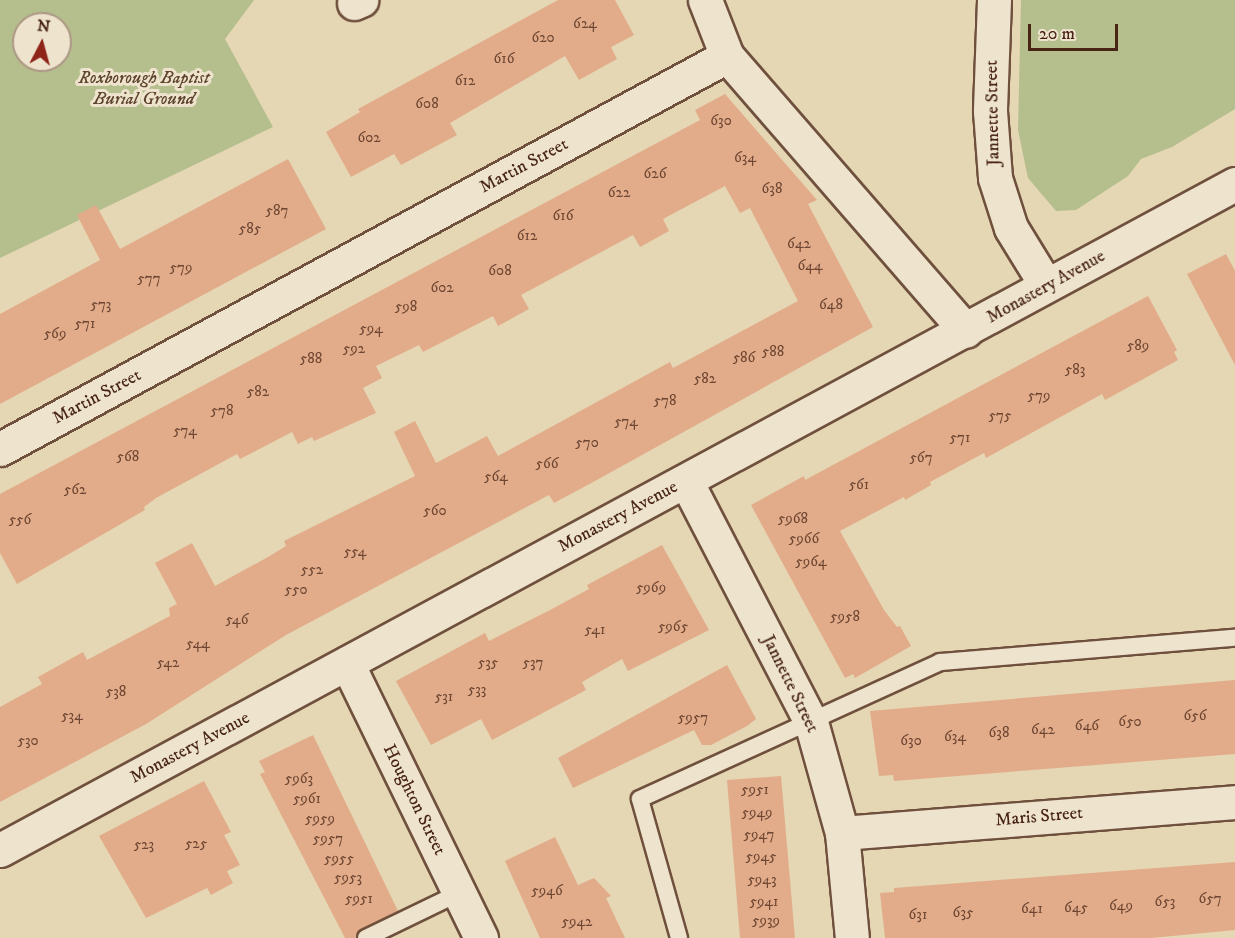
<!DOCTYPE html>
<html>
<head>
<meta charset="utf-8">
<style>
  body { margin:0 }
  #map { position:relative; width:1235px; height:938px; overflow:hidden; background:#e5d6b4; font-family:"IM FELL DW Pica",serif }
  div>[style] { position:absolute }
  .green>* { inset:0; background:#b5be8d }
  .building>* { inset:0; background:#e2ac8a }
  .roads { filter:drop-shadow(2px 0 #6f503d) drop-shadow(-2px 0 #6f503d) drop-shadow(0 2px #6f503d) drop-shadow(0 -2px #6f503d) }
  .service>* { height:16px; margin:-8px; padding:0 8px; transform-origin:8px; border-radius:8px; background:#eee4ce }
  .minor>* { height:33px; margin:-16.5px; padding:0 16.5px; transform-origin:16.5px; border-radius:16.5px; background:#eee4ce }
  span { translate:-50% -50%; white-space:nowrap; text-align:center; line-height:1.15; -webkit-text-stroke:6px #eee4ce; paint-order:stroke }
  .number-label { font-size:15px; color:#6e4632 }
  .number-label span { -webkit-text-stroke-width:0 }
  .park-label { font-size:18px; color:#5e432d; font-style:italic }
  .street-label { font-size:18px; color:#482415 }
  .north { position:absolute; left:12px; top:12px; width:60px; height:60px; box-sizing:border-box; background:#eee4ce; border:2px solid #ac9784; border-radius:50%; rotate:6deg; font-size:16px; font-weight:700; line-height:24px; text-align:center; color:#482415 }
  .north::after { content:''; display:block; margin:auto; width:21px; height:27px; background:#8f2418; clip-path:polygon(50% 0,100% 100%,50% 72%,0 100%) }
  .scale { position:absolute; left:1028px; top:24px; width:90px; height:27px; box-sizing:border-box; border:3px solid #482415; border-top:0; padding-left:8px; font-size:18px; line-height:21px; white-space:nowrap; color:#482415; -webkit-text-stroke:4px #eee4ce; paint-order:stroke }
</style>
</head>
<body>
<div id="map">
  <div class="green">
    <div style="clip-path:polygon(evenodd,0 0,254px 0,225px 39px,273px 127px,0 258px,0 0,24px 24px,60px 24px,60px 60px,24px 60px,24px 24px)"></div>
    <div style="clip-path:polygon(1021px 0,1235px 0,1235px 109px,1172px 147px,1141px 159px,1128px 176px,1076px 210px,1056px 211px,1028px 178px,1018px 130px)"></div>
  </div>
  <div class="building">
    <div style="clip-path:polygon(558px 0,615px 0,634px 35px,611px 47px,617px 59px,579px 80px,565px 56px,450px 123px,457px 135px,401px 165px,394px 154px,351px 177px,326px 132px,360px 112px,358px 109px)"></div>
    <div style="clip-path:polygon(725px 94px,817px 200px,808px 204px,873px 327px,595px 481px,554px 503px,549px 495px,286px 635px,146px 724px,0 802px,0 707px,42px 684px,38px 677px,83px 652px,87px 660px,170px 616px,169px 608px,177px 604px,155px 563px,192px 543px,215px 586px,268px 557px,286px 546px,284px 541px,415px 476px,394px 432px,415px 421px,436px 463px,487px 436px,498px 456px,670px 362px,673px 368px,798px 301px,750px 208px,740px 213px,725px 186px,663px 219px,669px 231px,640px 247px,633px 235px,521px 295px,529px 309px,498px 326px,493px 316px,423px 352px,419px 345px,376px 366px,382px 378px,363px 388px,376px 413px,314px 441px,312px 437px,298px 444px,292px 432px,240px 459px,237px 454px,156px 498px,144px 507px,145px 510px,17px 584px,0 553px,0 494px,700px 120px,695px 110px)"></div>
    <div style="clip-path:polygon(288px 159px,326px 229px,0 404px,0 314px,100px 260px,77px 215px,96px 205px,120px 249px)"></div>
    <div style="clip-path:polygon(1226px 254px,1235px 271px,1235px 365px,1187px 274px)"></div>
    <div style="clip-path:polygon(1148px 296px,1177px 350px,1174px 352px,1178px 360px,1105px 400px,1102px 394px,986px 458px,984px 453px,930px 482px,931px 485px,905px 500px,904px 497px,840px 531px,884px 610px,897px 627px,900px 626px,911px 646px,855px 678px,853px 674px,845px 678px,751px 505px,804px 476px,805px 480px)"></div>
    <div style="clip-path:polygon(662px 545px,709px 630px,628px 671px,622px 659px,582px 682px,586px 690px,492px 740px,481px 719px,431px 745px,396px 681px,485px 633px,489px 641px,550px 610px,589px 589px,587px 585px)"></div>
    <div style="clip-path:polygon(727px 665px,756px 719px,747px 726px,711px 745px,702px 745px,694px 730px,573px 788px,558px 758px)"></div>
    <div style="clip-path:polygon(1235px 680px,1235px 754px,894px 781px,893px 775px,879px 776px,870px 711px)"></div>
    <div style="clip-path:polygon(313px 735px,398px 911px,361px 929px,356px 938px,345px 938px,260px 774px,265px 772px,259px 761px)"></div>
    <div style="clip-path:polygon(781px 776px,795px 938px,740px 938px,727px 780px)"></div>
    <div style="clip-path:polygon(204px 781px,231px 832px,224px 835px,240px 865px,227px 871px,233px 883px,211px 895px,207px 888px,146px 918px,99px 836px)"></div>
    <div style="clip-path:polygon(555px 837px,578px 885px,594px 878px,611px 896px,606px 898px,625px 938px,540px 938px,505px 861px)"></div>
    <div style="clip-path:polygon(1235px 862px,1235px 930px,1151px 938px,885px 938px,880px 893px,894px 892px,894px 888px)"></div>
  </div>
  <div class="roads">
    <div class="service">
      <div style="left:366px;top:938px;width:103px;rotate:-25.8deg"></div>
      <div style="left:679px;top:938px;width:144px;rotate:-105.7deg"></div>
      <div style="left:640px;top:799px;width:330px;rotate:-24.5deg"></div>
      <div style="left:940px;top:662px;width:296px;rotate:-4.7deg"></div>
    </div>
    <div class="minor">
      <div style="left:705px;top:0;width:60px;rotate:68.6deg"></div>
      <div style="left:727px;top:56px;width:364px;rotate:49deg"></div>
      <div style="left:994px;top:0;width:111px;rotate:92.1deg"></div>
      <div style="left:990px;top:111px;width:67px;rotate:85.7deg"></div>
      <div style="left:995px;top:178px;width:52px;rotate:72.3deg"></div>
      <div style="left:1011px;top:228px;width:67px;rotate:58.4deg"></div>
      <div style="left:354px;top:3px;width:8px;rotate:-23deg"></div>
      <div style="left:0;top:449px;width:826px;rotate:-28.39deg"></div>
      <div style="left:686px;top:481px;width:271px;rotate:62.6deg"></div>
      <div style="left:811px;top:722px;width:115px;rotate:74.4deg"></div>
      <div style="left:842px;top:833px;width:105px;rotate:84.6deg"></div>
      <div style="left:347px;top:663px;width:306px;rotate:64deg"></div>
      <div style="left:842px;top:833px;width:394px;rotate:-4.5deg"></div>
      <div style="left:0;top:850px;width:1403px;rotate:-28.34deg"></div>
    </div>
  </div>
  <div class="number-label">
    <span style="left:585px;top:24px">624</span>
    <span style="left:543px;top:38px">620</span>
    <span style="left:504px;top:59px">616</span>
    <span style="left:465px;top:81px">612</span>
    <span style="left:427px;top:104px">608</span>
    <span style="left:721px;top:121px">630</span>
    <span style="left:369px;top:138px">602</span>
    <span style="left:745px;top:158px">634</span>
    <span style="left:655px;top:174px">626</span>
    <span style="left:772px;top:189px">638</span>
    <span style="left:619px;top:193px">622</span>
    <span style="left:277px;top:211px">587</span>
    <span style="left:563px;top:216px">616</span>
    <span style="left:250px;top:229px">585</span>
    <span style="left:527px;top:236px">612</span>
    <span style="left:799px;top:244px">642</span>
    <span style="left:810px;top:266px">644</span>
    <span style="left:181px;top:268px">579</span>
    <span style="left:500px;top:271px">608</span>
    <span style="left:149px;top:279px">577</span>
    <span style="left:442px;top:288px">602</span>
    <span style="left:101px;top:305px">573</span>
    <span style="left:831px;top:305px">648</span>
    <span style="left:406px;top:307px">598</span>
    <span style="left:85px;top:324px">571</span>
    <span style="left:371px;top:329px">594</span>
    <span style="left:55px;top:334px">569</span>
    <span style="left:1138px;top:346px">589</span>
    <span style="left:354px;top:349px">592</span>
    <span style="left:773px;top:352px">588</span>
    <span style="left:744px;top:358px">586</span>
    <span style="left:311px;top:359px">588</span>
    <span style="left:1075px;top:370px">583</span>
    <span style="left:705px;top:379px">582</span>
    <span style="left:258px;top:392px">582</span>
    <span style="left:1039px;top:396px">579</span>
    <span style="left:665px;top:401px">578</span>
    <span style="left:222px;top:411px">578</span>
    <span style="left:1000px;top:416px">575</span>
    <span style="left:626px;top:422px">574</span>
    <span style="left:185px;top:431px">574</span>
    <span style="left:960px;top:438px">571</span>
    <span style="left:587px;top:443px">570</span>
    <span style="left:128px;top:457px">568</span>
    <span style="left:921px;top:458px">567</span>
    <span style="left:547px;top:464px">566</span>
    <span style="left:496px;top:477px">564</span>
    <span style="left:859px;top:485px">561</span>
    <span style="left:75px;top:490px">562</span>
    <span style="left:435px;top:511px">560</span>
    <span style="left:793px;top:519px">5968</span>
    <span style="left:20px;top:520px">556</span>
    <span style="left:804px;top:539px">5966</span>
    <span style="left:355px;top:552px">554</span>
    <span style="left:811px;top:562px">5964</span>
    <span style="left:312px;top:570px">552</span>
    <span style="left:651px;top:588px">5969</span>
    <span style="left:296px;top:590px">550</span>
    <span style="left:845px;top:617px">5958</span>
    <span style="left:237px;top:620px">546</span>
    <span style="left:673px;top:627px">5965</span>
    <span style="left:595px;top:630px">541</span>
    <span style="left:198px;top:644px">544</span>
    <span style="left:168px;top:663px">542</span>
    <span style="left:488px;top:663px">535</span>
    <span style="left:533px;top:663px">537</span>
    <span style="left:477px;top:690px">533</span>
    <span style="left:116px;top:692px">538</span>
    <span style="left:444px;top:697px">531</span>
    <span style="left:72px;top:716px">534</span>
    <span style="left:1195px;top:716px">656</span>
    <span style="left:693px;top:718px">5957</span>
    <span style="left:1130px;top:722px">650</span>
    <span style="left:1087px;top:726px">646</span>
    <span style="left:1043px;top:730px">642</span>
    <span style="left:999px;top:733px">638</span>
    <span style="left:955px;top:737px">634</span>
    <span style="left:28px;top:741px">530</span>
    <span style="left:911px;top:741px">630</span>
    <span style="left:299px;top:779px">5963</span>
    <span style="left:755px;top:790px">5951</span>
    <span style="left:307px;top:799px">5961</span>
    <span style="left:757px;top:813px">5949</span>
    <span style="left:320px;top:819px">5959</span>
    <span style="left:759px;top:835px">5947</span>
    <span style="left:328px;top:839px">5957</span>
    <span style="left:196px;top:844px">525</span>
    <span style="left:144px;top:845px">523</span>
    <span style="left:761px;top:857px">5945</span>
    <span style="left:339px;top:859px">5955</span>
    <span style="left:348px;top:878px">5953</span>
    <span style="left:762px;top:880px">5943</span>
    <span style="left:547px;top:891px">5946</span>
    <span style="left:359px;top:899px">5951</span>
    <span style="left:1210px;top:899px">657</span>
    <span style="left:764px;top:902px">5941</span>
    <span style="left:1165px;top:902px">653</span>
    <span style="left:1121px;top:906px">649</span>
    <span style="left:1076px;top:908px">645</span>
    <span style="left:1032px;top:909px">641</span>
    <span style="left:963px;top:913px">635</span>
    <span style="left:918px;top:915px">631</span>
    <span style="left:766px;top:921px">5939</span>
    <span style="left:577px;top:922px">5942</span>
  </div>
  <div class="park-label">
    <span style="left:144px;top:89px">Roxborough Baptist<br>Burial Ground</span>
  </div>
  <div class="street-label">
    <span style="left:993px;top:113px;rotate:-91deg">Jannette Street</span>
    <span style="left:524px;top:166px;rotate:-28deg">Martin Street</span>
    <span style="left:1046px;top:287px;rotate:-29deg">Monastery Avenue</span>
    <span style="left:97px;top:397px;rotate:-28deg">Martin Street</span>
    <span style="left:618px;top:517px;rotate:-28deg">Monastery Avenue</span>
    <span style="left:790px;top:684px;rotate:64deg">Jannette Street</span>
    <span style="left:190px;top:748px;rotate:-28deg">Monastery Avenue</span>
    <span style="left:414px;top:800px;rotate:64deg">Houghton Street</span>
    <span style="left:1039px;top:817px;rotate:-5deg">Maris Street</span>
  </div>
  <div class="north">N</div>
  <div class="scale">20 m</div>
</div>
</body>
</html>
